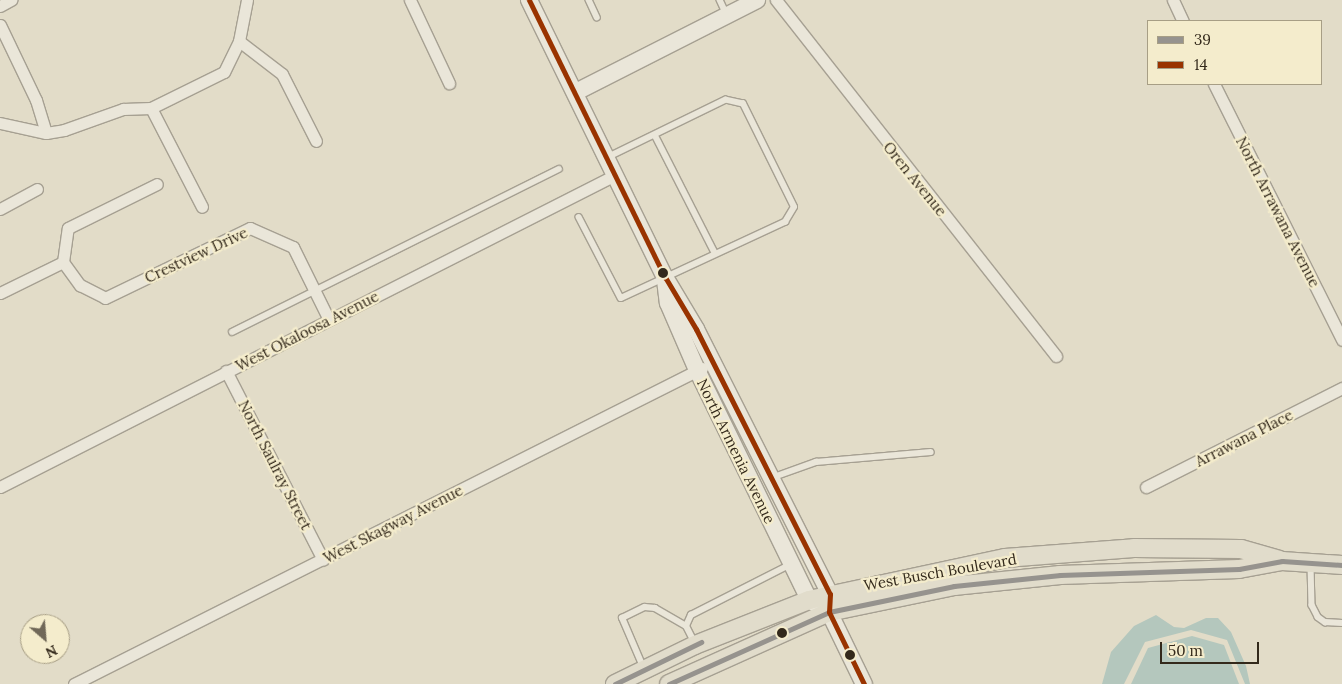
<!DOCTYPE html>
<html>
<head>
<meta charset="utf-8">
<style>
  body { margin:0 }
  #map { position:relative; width:1342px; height:684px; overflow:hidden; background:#e2dcc8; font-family:Lora,serif }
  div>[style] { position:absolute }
  .water>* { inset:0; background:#b4c7bd }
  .roads { filter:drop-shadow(1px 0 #a6a092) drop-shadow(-1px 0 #a6a092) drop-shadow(0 1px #a6a092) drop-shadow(0 -1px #a6a092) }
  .lane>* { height:5.5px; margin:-2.75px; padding:0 2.75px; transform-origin:2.75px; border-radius:2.75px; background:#eae6d9 }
  .street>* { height:11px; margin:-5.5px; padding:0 5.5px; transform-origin:5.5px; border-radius:5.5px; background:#eae6d9 }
  .secondary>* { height:16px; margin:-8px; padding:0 8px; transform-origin:8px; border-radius:8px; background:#eae6d9 }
  .primary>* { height:18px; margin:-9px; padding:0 9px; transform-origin:9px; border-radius:9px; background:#e1dccb }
  .bus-1>* { height:5px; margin:-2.5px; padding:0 2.5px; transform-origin:2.5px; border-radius:2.5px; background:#96938e }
  .bus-2>* { height:5px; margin:-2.5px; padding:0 2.5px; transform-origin:2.5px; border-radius:2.5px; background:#930 }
  .dots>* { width:14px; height:14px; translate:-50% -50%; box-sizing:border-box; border:2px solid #f4eccc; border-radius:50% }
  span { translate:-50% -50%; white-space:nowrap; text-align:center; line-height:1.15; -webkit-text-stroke:4.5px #f4eccc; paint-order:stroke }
  .street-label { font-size:15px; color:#33291b }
  .legend { position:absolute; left:1147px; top:20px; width:175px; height:65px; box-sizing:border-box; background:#f4eccc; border:1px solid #a79e85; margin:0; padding:6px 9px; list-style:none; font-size:15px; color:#33291b }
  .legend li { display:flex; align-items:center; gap:10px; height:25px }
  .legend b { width:25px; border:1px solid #a79e85 }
  .north { position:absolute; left:20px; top:614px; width:50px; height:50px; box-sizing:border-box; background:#f4eccc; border:1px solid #a79e85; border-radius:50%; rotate:153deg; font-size:14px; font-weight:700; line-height:20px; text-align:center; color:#33291b }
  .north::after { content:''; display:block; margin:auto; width:18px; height:22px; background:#706858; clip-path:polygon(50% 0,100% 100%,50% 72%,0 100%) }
  .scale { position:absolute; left:1160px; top:642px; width:99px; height:22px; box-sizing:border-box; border:2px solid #33291b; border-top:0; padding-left:6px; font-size:15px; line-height:18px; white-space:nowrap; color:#33291b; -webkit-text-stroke:4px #f4eccc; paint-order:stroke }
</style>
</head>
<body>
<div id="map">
  <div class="water">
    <div style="clip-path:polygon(1156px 615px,1174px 627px,1184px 628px,1206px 618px,1218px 618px,1231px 632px,1246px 666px,1250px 684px,1245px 684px,1227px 640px,1191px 630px,1145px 642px,1124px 684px,1102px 684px,1111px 652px,1134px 626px)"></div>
    <div style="clip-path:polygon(1192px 636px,1224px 645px,1239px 684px,1131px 684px,1148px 648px)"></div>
  </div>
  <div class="roads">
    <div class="lane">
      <div style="left:589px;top:0;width:19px;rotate:65deg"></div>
      <div style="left:720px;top:0;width:14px;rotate:65deg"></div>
      <div style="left:655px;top:135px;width:132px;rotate:63deg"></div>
      <div style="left:579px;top:217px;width:91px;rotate:62.6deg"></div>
      <div style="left:621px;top:298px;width:181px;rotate:-24.9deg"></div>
      <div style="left:785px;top:222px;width:17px;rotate:-59deg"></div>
      <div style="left:794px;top:207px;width:115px;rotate:-116.3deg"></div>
      <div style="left:743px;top:104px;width:17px;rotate:-167deg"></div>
      <div style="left:726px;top:100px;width:130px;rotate:154deg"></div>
      <div style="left:232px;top:332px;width:365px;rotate:-26.5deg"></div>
      <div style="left:774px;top:477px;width:45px;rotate:-19.7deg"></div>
      <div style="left:816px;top:462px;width:115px;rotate:-5deg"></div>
      <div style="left:1311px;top:565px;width:40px;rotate:88.6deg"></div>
      <div style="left:1312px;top:605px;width:13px;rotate:63deg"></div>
      <div style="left:1318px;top:617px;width:9px;rotate:36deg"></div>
      <div style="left:1325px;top:622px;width:17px;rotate:3deg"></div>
      <div style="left:694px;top:642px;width:18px;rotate:-117deg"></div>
      <div style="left:686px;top:626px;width:12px;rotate:-66deg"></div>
      <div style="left:691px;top:615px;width:110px;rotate:-27deg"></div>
      <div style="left:643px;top:667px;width:53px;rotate:-113.2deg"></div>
      <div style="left:622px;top:618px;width:25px;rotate:-26deg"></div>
      <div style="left:645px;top:607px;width:10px;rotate:6deg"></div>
      <div style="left:655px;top:608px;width:36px;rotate:30deg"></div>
    </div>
    <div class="street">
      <div style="left:410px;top:0;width:92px;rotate:64.8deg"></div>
      <div style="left:776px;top:0;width:453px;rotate:51.8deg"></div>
      <div style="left:1173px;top:0;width:23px;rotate:65deg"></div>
      <div style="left:0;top:6px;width:13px;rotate:-29deg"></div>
      <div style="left:0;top:25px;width:83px;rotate:64.4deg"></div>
      <div style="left:36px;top:100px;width:34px;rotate:73deg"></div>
      <div style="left:239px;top:41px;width:54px;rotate:37.5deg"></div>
      <div style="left:282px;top:74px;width:75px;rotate:63.1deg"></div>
      <div style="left:1214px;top:84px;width:286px;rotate:63.4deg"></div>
      <div style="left:151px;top:108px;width:111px;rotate:62.7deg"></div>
      <div style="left:0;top:123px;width:47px;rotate:12.3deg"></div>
      <div style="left:46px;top:133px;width:18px;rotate:-9deg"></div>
      <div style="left:64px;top:130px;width:63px;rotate:-19.6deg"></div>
      <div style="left:123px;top:109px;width:28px;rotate:-2deg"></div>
      <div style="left:151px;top:108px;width:81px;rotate:-26.3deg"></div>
      <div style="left:224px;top:72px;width:34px;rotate:-64deg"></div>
      <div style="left:239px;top:41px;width:42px;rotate:-79deg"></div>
      <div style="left:0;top:209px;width:42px;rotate:-28.4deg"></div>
      <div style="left:63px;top:262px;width:34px;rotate:-82deg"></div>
      <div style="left:68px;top:228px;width:99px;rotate:-26.3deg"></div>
      <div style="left:0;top:293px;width:70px;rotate:-26.2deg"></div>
      <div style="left:63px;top:262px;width:29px;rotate:54deg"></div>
      <div style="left:80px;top:285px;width:28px;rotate:27deg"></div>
      <div style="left:105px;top:298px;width:161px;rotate:-25.8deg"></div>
      <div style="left:250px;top:228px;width:47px;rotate:23.8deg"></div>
      <div style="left:293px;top:247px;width:81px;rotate:63.7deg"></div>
      <div style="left:226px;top:371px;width:212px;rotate:62.8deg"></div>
      <div style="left:0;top:487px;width:690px;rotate:-26.9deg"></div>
      <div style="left:1146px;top:487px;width:220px;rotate:-26.8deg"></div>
      <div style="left:74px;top:684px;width:703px;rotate:-26.71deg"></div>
    </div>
    <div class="secondary">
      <div style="left:529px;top:0;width:309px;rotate:63.9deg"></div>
      <div style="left:665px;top:277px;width:61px;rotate:59.2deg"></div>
      <div style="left:696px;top:329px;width:297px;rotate:63.2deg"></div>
      <div style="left:830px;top:594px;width:18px;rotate:93deg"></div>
      <div style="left:829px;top:612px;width:80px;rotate:64.1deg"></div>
      <div style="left:576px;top:92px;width:203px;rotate:-26.9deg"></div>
      <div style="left:665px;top:280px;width:23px;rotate:83deg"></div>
      <div style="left:668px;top:303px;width:73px;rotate:66.6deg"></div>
      <div style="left:697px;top:370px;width:256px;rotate:64deg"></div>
      <div style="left:809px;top:600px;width:14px;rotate:30deg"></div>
    </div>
    <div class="primary">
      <div style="left:615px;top:684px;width:89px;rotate:-26deg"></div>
      <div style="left:695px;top:645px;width:123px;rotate:-21.5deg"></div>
      <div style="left:809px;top:600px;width:200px;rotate:-12.1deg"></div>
      <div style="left:1005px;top:558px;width:129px;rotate:-4.4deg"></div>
      <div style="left:1134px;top:548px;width:107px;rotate:0.5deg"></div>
      <div style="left:1241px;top:549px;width:40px;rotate:16deg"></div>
      <div style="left:669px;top:684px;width:175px;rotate:-24.2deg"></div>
      <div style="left:829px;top:612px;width:128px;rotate:-11.7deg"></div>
      <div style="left:954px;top:586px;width:107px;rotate:-5.9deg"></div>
      <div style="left:1060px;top:575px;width:179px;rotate:-1.9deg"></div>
      <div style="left:1239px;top:569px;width:44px;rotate:-10.5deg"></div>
      <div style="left:1282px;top:561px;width:60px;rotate:3.8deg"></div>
    </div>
  </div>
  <div class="bus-1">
    <div style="left:615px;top:684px;width:96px;rotate:-26deg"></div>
    <div style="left:669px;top:684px;width:175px;rotate:-24.2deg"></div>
    <div style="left:829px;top:612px;width:128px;rotate:-11.7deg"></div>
    <div style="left:954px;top:586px;width:107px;rotate:-5.9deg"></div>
    <div style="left:1060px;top:575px;width:179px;rotate:-1.9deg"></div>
    <div style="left:1239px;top:569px;width:44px;rotate:-10.5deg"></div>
    <div style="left:1282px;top:561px;width:60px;rotate:3.8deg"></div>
  </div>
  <div class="bus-2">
    <div style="left:529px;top:0;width:309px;rotate:63.9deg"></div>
    <div style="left:665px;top:277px;width:61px;rotate:59.2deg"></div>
    <div style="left:696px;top:329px;width:297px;rotate:63.2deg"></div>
    <div style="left:830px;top:594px;width:18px;rotate:93deg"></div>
    <div style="left:829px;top:612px;width:80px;rotate:64.1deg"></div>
  </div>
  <div class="dots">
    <div style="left:663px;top:273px;background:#33291b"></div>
    <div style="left:782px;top:633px;background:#33291b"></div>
    <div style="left:850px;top:655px;background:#33291b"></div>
  </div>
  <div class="street-label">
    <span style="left:915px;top:179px;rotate:51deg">Oren Avenue</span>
    <span style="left:1278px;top:212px;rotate:63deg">North Arrawana Avenue</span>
    <span style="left:196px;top:255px;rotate:-25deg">Crestview Drive</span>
    <span style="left:307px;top:331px;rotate:-27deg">West Okaloosa Avenue</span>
    <span style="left:1244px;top:438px;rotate:-27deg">Arrawana Place</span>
    <span style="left:736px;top:451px;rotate:64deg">North Armenia Avenue</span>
    <span style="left:275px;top:465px;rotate:63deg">North Saulray Street</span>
    <span style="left:393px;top:524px;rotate:-27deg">West Skagway Avenue</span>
    <span style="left:940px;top:572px;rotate:-10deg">West Busch Boulevard</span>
  </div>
  <ul class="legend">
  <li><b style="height:6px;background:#96938e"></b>39</li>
  <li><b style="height:6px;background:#930"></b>14</li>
  </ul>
  <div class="north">N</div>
  <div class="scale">50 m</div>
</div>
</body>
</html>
